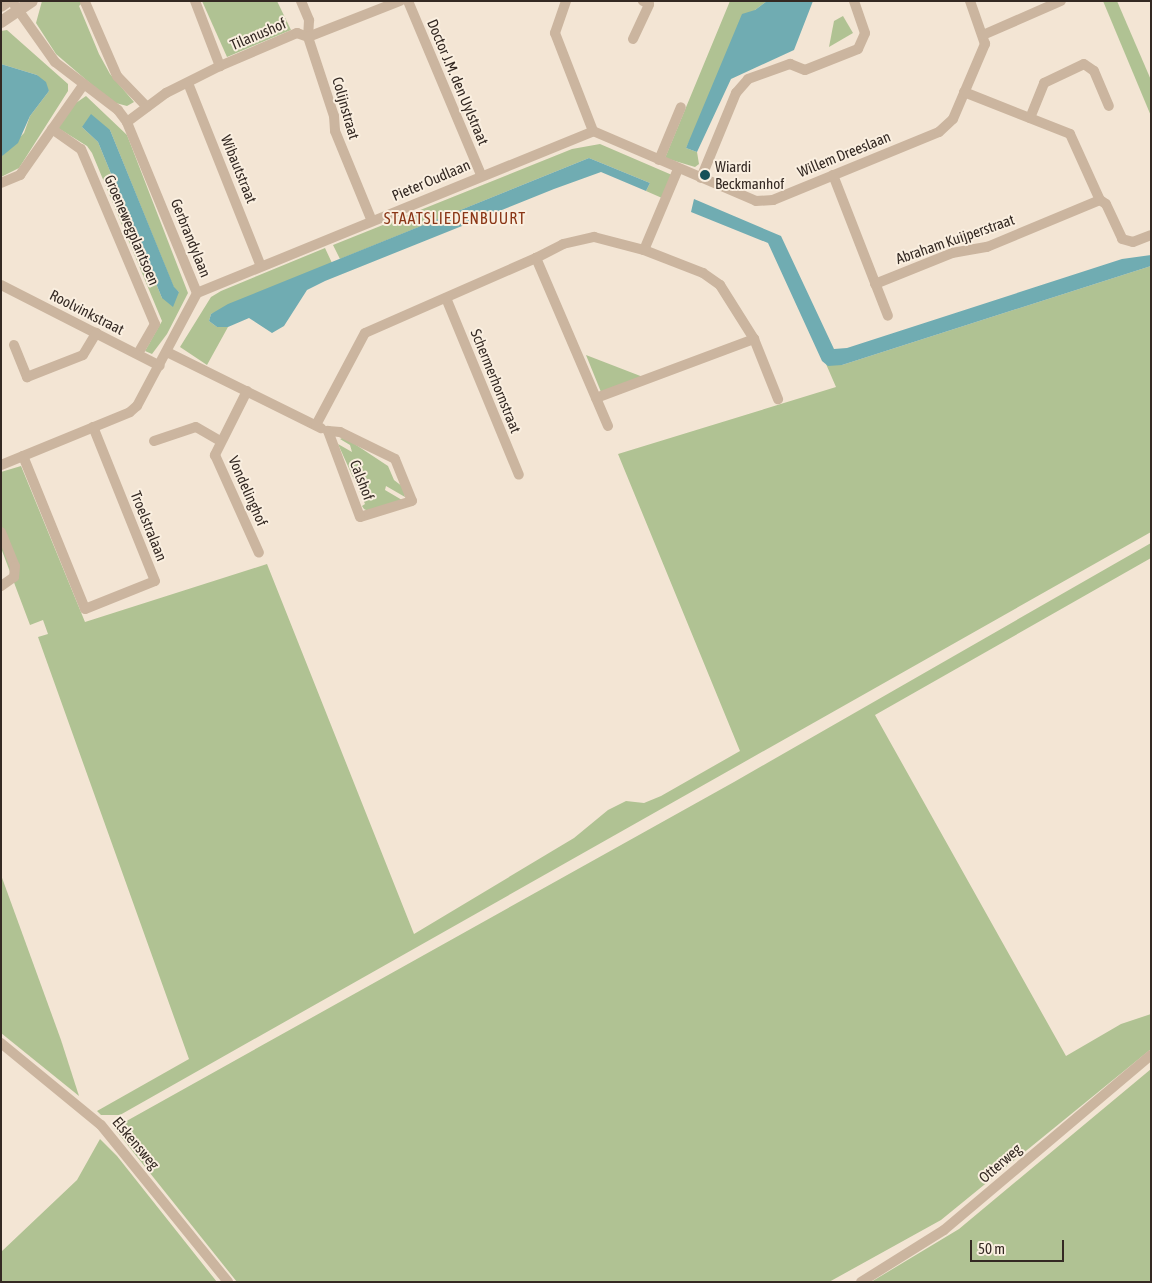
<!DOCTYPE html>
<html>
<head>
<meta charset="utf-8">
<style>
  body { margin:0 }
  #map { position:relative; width:1152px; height:1283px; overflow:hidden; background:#f3e5d4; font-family:"Asap Condensed",sans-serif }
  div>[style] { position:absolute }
  .green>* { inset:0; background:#b0c293 }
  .water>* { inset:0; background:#70acb2 }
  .minor>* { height:10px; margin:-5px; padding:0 5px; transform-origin:5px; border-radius:5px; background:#cbb59f }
  .tertiary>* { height:12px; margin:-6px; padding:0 6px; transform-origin:6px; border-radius:6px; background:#cbb59f }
  .dots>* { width:14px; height:14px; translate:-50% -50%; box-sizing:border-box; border:2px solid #faefe0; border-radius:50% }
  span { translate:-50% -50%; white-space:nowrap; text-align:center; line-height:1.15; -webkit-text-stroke:4px #faefe0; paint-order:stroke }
  .street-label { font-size:15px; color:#342923 }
  .poi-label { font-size:15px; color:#342923 }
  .left { translate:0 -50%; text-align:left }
  .neighbourhood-label { font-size:16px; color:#8a3616; letter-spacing:1px }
  .frame { position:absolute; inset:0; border:2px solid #342923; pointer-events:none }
  .scale { position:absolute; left:970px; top:1240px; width:94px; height:22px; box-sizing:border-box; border:2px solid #342923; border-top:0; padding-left:6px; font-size:15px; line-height:18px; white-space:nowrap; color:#342923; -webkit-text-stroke:4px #faefe0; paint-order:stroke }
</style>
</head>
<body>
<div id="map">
  <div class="green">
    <div style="clip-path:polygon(42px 1px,84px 1px,79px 6px,99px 54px,110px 74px,134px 102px,127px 106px,112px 102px,56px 54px,36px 23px)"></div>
    <div style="clip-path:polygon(202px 1px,277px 1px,291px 30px,227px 57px)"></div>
    <div style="clip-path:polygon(730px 1px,767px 1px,755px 10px,686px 148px,697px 152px,699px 164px,695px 167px,665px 158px)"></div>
    <div style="clip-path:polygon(1103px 1px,1117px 1px,1151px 80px,1151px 116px)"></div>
    <div style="clip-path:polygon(843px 16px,853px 33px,829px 47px,834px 21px)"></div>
    <div style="clip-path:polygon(7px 30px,68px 84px,68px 91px,19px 168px,1px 177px,1px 157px,24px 133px,30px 116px,49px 91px,37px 75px,1px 64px,1px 31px)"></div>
    <div style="clip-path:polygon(evenodd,86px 96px,127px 135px,188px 293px,167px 334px,152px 354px,145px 351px,162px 321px,92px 153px,87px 146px,58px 128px,73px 105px,86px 96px,82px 127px,110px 130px,174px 288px,179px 292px,162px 298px,98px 142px,82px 127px)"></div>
    <div style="clip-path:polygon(600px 144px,672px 175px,662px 198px,646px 191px,650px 183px,589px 158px,340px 259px,333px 245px,572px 149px)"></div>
    <div style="clip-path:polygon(325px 248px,332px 263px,211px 314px,209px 321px,217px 327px,228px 327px,207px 365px,180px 347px,211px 297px,221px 291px)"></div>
    <div style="clip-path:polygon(1151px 266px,1151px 532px,120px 1115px,101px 1115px,97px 1111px,189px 1059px,38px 637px,48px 634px,43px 620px,30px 625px,1px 548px,1px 472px,21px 466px,85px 622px,267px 564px,414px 934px,574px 838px,608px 810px,626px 801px,644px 803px,661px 796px,740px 751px,618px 454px,836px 387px,826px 364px,842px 365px)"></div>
    <div style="clip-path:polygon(586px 355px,643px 377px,601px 392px)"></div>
    <div style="clip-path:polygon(344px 437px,388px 466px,394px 480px,403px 487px,405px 497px,386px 486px,385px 490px,402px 500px,368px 511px,364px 509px,362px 506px,365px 504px,338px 444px,352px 452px,350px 445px,340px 439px)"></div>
    <div style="clip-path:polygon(1151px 543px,1151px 558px,875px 715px,1066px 1056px,1121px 1024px,1151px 1014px,1151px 1049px,941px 1220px,829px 1282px,237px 1282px,114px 1128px,734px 782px)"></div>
    <div style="clip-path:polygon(1px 875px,61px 1040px,79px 1096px,1px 1033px)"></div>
    <div style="clip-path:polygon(1151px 1069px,1151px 1282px,871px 1282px,959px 1229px)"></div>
    <div style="clip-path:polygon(100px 1139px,117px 1156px,217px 1282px,1px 1282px,1px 1252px,77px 1180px)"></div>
  </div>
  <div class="water">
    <div style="clip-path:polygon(767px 1px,813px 1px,794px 50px,731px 79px,697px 152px,686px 148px,742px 14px,755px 10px)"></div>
    <div style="clip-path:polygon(1px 64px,37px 75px,46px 82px,49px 91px,30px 116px,18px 143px,1px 157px)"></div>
    <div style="clip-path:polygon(91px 114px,110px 130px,174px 287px,179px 292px,173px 307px,162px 298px,98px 142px,82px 127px)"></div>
    <div style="clip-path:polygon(589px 158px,650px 183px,646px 191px,601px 172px,554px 189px,325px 281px,307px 290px,284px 326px,272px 333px,249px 318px,228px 327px,217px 327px,209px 321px,211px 314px,228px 304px)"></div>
    <div style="clip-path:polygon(694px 199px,781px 236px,834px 349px,847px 348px,1122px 259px,1151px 255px,1151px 266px,842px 365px,828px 366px,822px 361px,768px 243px,691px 212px)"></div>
  </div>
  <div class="minor">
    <div style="left:195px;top:1px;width:70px;rotate:69deg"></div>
    <div style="left:301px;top:1px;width:21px;rotate:67deg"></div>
    <div style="left:309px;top:20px;width:17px;rotate:93deg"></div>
    <div style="left:308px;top:37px;width:83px;rotate:71.8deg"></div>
    <div style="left:334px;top:116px;width:15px;rotate:86deg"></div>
    <div style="left:335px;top:131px;width:97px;rotate:67.7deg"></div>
    <div style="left:408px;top:1px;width:189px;rotate:67.2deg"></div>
    <div style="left:566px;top:1px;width:34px;rotate:109deg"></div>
    <div style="left:555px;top:33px;width:105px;rotate:68.8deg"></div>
    <div style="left:593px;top:131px;width:177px;rotate:23.2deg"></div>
    <div style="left:756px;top:201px;width:17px;rotate:-3deg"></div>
    <div style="left:773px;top:200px;width:179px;rotate:-22.3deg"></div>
    <div style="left:939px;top:132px;width:19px;rotate:-43deg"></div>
    <div style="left:953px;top:119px;width:82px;rotate:-66.9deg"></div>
    <div style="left:985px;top:44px;width:46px;rotate:-109.2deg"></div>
    <div style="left:85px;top:2px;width:81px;rotate:66.6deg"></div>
    <div style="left:117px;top:76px;width:43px;rotate:45.9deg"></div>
    <div style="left:983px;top:35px;width:85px;rotate:-23.6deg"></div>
    <div style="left:633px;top:39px;width:38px;rotate:-65deg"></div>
    <div style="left:649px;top:4px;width:7px;rotate:-153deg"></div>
    <div style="left:188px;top:83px;width:197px;rotate:68.3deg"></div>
    <div style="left:964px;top:92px;width:114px;rotate:21.6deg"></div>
    <div style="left:1070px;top:134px;width:72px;rotate:65.6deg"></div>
    <div style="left:1030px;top:118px;width:38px;rotate:-68deg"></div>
    <div style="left:1044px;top:83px;width:44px;rotate:-25.4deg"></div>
    <div style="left:1084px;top:64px;width:12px;rotate:35deg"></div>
    <div style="left:1094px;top:71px;width:38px;rotate:67deg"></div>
    <div style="left:127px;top:122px;width:49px;rotate:-36.6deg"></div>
    <div style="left:166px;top:93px;width:60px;rotate:-26.6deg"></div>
    <div style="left:220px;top:66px;width:84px;rotate:-23.2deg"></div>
    <div style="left:297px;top:33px;width:12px;rotate:20deg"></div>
    <div style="left:308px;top:37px;width:99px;rotate:-21.4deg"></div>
    <div style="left:52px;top:129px;width:35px;rotate:35deg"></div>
    <div style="left:81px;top:149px;width:190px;rotate:67.1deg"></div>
    <div style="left:155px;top:324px;width:34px;rotate:120deg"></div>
    <div style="left:659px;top:160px;width:57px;rotate:-67.5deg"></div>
    <div style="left:833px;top:175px;width:151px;rotate:68.7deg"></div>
    <div style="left:701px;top:178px;width:92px;rotate:-67.6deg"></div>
    <div style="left:736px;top:93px;width:18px;rotate:-49deg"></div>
    <div style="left:748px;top:79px;width:45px;rotate:-19.7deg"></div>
    <div style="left:790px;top:64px;width:16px;rotate:22deg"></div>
    <div style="left:805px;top:70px;width:57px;rotate:-21.6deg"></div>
    <div style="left:858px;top:49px;width:17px;rotate:-66deg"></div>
    <div style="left:865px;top:33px;width:34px;rotate:-109deg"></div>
    <div style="left:1px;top:183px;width:21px;rotate:-23deg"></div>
    <div style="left:20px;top:175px;width:111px;rotate:-54.9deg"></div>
    <div style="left:644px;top:250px;width:88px;rotate:-67.2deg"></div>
    <div style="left:875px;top:284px;width:83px;rotate:-21.9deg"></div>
    <div style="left:952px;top:253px;width:36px;rotate:-10deg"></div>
    <div style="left:987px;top:247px;width:122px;rotate:-22.6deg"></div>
    <div style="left:1100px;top:200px;width:7px;rotate:34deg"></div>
    <div style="left:1106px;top:204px;width:38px;rotate:65deg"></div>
    <div style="left:1122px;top:239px;width:11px;rotate:15deg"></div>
    <div style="left:1133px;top:242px;width:19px;rotate:-21deg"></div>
    <div style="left:1px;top:285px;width:178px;rotate:27deg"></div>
    <div style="left:197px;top:293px;width:428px;rotate:-22.2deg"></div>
    <div style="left:446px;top:298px;width:191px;rotate:67.6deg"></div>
    <div style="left:14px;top:345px;width:35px;rotate:68deg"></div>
    <div style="left:27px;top:377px;width:60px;rotate:-21.4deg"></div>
    <div style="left:83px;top:355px;width:26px;rotate:-59deg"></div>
    <div style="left:167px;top:352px;width:172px;rotate:26.3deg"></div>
    <div style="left:247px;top:391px;width:72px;rotate:116.6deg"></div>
    <div style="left:215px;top:455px;width:107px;rotate:65.8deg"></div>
    <div style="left:596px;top:398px;width:169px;rotate:-20.5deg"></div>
    <div style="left:316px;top:425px;width:104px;rotate:-62deg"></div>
    <div style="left:365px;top:333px;width:187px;rotate:-23.7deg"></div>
    <div style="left:608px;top:426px;width:183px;rotate:-113.2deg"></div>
    <div style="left:536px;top:258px;width:30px;rotate:-27deg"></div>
    <div style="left:563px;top:244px;width:32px;rotate:-13deg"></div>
    <div style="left:594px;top:237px;width:52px;rotate:14.6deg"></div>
    <div style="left:644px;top:250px;width:63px;rotate:21.3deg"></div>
    <div style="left:703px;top:273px;width:21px;rotate:35deg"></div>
    <div style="left:720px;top:285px;width:64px;rotate:57.8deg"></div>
    <div style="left:754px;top:339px;width:65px;rotate:68.2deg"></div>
    <div style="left:328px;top:431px;width:12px;rotate:5deg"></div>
    <div style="left:340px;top:432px;width:61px;rotate:26.1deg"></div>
    <div style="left:395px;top:459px;width:45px;rotate:68deg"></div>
    <div style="left:412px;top:501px;width:54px;rotate:162.9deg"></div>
    <div style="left:360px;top:517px;width:92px;rotate:-110.4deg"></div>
    <div style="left:154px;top:441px;width:44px;rotate:-18.4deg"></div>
    <div style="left:196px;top:427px;width:28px;rotate:30deg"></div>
    <div style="left:23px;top:456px;width:165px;rotate:67.9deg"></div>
    <div style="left:85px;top:609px;width:75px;rotate:-21.8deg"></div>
    <div style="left:155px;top:581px;width:166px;rotate:-111.9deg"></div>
    <div style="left:1px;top:465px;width:139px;rotate:-22.3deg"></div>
    <div style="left:130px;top:412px;width:9px;rotate:-41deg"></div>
    <div style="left:137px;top:406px;width:128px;rotate:-62deg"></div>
    <div style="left:197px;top:293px;width:185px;rotate:-112.3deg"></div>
    <div style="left:127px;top:122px;width:15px;rotate:-127deg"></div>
    <div style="left:118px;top:110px;width:79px;rotate:-142.7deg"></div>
    <div style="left:55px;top:62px;width:71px;rotate:-125.3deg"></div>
    <div style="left:1px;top:532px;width:37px;rotate:68deg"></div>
    <div style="left:15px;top:566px;width:11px;rotate:95deg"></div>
    <div style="left:14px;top:577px;width:16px;rotate:145deg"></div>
    <div style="left:1px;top:1043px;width:129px;rotate:39.4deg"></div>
    <div style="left:101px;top:1125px;width:202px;rotate:51deg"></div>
    <div style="left:861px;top:1282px;width:98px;rotate:-32.1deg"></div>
    <div style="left:944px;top:1230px;width:271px;rotate:-40.2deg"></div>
  </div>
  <div class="tertiary">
    <div style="left:1px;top:6px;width:9px;rotate:-36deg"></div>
    <div style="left:1px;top:22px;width:37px;rotate:-34deg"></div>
  </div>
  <div class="dots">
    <div style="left:705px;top:175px;background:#165158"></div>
  </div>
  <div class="street-label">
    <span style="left:258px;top:34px;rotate:-23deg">Tilanushof</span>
    <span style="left:458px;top:82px;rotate:67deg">Doctor J.M. den Uylstraat</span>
    <span style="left:346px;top:108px;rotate:74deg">Colijnstraat</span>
    <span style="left:844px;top:154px;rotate:-22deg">Willem Dreeslaan</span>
    <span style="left:239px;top:169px;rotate:68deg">Wibautstraat</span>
    <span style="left:431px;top:180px;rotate:-23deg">Pieter Oudlaan</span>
    <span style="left:132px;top:230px;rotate:67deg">Groenewegplantsoen</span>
    <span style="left:191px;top:238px;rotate:68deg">Gerbrandylaan</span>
    <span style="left:955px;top:239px;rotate:-19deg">Abraham Kuijperstraat</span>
    <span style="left:87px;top:312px;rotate:27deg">Roolvinkstraat</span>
    <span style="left:496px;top:381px;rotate:68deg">Schermerhornstraat</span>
    <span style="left:362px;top:480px;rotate:69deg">Calshof</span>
    <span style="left:248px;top:491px;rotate:66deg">Vondelinghof</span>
    <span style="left:149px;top:526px;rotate:68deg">Troelstralaan</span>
    <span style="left:136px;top:1143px;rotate:50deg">Elskensweg</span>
    <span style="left:1000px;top:1163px;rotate:-41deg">Otterweg</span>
  </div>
  <div class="poi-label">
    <span class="left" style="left:715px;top:175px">Wiardi<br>Beckmanhof</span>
  </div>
  <div class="neighbourhood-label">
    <span style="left:455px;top:218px">STAATSLIEDENBUURT</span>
  </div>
  <div class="frame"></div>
  <div class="scale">50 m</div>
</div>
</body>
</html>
